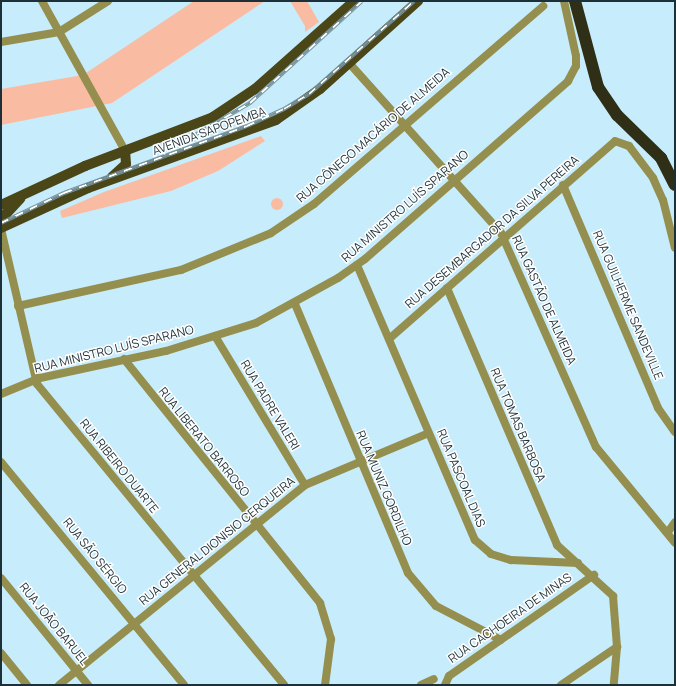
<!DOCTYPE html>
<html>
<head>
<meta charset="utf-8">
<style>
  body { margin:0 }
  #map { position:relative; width:676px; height:686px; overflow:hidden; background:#c7ecfb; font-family:Manrope,sans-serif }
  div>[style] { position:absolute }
  .green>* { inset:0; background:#f9bca2 }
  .round { border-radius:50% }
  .minor>* { height:8px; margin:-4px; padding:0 4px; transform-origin:4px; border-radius:4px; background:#948f4e }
  .major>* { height:10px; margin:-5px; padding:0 5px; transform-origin:5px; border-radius:5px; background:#4a4618 }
  .highway>* { height:12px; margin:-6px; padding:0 6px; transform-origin:6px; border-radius:6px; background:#2f2e16 }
  .rail>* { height:4px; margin-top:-2px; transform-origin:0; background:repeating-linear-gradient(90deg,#fff 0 8px,#77939e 0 16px); box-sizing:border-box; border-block:1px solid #77939e }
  span { translate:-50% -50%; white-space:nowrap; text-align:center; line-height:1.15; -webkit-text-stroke:3px #fff; paint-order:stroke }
  .street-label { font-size:12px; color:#1e3037 }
  .frame { position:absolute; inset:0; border:2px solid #1e3037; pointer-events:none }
</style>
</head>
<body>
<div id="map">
  <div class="green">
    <div style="clip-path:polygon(194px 1px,265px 1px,112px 103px,1px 125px,1px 89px,83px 75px)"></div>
    <div style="clip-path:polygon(290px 1px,307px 1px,319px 22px,305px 32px,305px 26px)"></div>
    <div style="clip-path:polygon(261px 136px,265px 141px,218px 171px,171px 191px,62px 218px,60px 211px,104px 192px)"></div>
    <div class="round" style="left:271px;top:198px;width:12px;height:12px"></div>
  </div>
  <div class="minor">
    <div style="left:42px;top:1px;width:171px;rotate:61deg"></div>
    <div style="left:1px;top:42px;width:59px;rotate:-9.8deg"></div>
    <div style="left:59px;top:32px;width:58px;rotate:-32.3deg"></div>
    <div style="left:350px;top:64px;width:227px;rotate:48.2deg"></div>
    <div style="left:501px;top:233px;width:234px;rotate:66.1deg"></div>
    <div style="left:596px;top:447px;width:124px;rotate:50.5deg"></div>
    <div style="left:563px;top:185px;width:242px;rotate:66.9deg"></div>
    <div style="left:658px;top:408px;width:29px;rotate:55deg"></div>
    <div style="left:1px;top:229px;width:159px;rotate:76.9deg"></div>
    <div style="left:37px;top:384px;width:389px;rotate:50.6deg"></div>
    <div style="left:357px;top:265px;width:299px;rotate:66.8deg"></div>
    <div style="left:475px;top:540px;width:21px;rotate:41deg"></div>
    <div style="left:491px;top:554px;width:21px;rotate:17deg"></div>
    <div style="left:511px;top:560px;width:67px;rotate:2.6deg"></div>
    <div style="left:447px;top:288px;width:280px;rotate:66.8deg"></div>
    <div style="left:557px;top:545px;width:76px;rotate:42.3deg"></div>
    <div style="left:613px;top:596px;width:51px;rotate:85.5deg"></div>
    <div style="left:617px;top:647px;width:38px;rotate:95deg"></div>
    <div style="left:295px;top:304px;width:292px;rotate:67.2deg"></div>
    <div style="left:408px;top:573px;width:43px;rotate:49.7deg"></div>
    <div style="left:436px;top:606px;width:73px;rotate:27.6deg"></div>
    <div style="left:18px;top:306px;width:167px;rotate:-12.5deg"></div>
    <div style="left:181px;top:270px;width:97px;rotate:-22.3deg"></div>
    <div style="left:271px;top:233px;width:52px;rotate:-34deg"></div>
    <div style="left:314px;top:204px;width:303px;rotate:-40.8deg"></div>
    <div style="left:215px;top:336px;width:174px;rotate:58.9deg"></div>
    <div style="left:389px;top:339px;width:300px;rotate:-41.2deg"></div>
    <div style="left:615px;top:141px;width:15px;rotate:20deg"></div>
    <div style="left:629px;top:146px;width:40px;rotate:53deg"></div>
    <div style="left:653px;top:178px;width:24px;rotate:66deg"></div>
    <div style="left:663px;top:200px;width:49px;rotate:76deg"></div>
    <div style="left:124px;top:359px;width:313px;rotate:51.2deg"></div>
    <div style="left:320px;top:603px;width:38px;rotate:73deg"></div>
    <div style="left:331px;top:639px;width:46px;rotate:97.4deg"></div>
    <div style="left:1px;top:394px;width:42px;rotate:-22.3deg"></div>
    <div style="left:40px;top:378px;width:129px;rotate:-12.1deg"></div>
    <div style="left:166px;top:351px;width:94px;rotate:-17.3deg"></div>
    <div style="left:256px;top:323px;width:94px;rotate:-28.8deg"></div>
    <div style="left:338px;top:278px;width:33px;rotate:-35deg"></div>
    <div style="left:365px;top:259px;width:270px;rotate:-41.2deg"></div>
    <div style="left:568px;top:81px;width:17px;rotate:-62deg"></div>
    <div style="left:576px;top:66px;width:10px;rotate:-90deg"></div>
    <div style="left:576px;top:56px;width:56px;rotate:-102.3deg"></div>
    <div style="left:1px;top:462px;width:288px;rotate:50.6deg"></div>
    <div style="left:668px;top:532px;width:12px;rotate:-55deg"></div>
    <div style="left:1px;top:578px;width:138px;rotate:50.9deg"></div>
    <div style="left:1px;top:653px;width:41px;rotate:50.9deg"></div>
    <div style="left:59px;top:685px;width:317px;rotate:-39.1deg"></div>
    <div style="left:305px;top:485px;width:134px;rotate:-22.8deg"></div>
    <div style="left:421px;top:685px;width:14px;rotate:-25deg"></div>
    <div style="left:445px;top:685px;width:10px;rotate:-66deg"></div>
    <div style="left:449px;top:676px;width:177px;rotate:-34.9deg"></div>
    <div style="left:561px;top:685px;width:68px;rotate:-34.2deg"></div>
  </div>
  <div class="major">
    <div style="left:112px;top:177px;width:19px;rotate:-43deg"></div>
    <div style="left:126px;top:164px;width:13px;rotate:-94deg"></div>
    <div style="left:1px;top:205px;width:93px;rotate:-24.9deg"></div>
    <div style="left:85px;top:166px;width:137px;rotate:-20.9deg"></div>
    <div style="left:213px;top:117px;width:50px;rotate:-33.7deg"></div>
    <div style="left:255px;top:89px;width:132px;rotate:-41.6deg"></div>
    <div style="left:1px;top:227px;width:14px;rotate:-69deg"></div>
    <div style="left:6px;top:214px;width:21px;rotate:-47deg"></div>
    <div style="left:1px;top:228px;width:96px;rotate:-24.7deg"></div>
    <div style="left:88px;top:188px;width:200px;rotate:-19.9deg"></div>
    <div style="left:276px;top:120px;width:54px;rotate:-35.2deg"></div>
    <div style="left:320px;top:89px;width:132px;rotate:-41.9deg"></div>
  </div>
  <div class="highway">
    <div style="left:575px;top:1px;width:89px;rotate:75deg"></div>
    <div style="left:598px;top:87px;width:34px;rotate:56deg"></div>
    <div style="left:617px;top:115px;width:62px;rotate:44.3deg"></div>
    <div style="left:661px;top:158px;width:30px;rotate:63deg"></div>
  </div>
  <div class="rail">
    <div style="left:183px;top:142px;width:78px;rotate:-30.2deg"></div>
    <div style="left:250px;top:103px;width:151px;rotate:-42.3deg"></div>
    <div style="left:1px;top:223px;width:70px;rotate:-25.5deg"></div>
    <div style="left:64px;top:193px;width:195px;rotate:-20.1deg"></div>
    <div style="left:247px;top:126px;width:41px;rotate:-24.7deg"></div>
    <div style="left:284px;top:109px;width:29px;rotate:-31deg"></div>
    <div style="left:309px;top:94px;width:140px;rotate:-41.5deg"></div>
  </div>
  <div class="street-label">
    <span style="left:209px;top:131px;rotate:-20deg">AVENIDA SAPOPEMBA</span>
    <span style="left:373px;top:135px;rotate:-41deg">RUA CÔNEGO MACÁRIO DE ALMEIDA</span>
    <span style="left:405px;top:206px;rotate:-41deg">RUA MINISTRO LUÍS SPARANO</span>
    <span style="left:492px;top:232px;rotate:-41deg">RUA DESEMBARGADOR DA SILVA PEREIRA</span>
    <span style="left:544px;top:300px;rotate:66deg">RUA GASTÃO DE ALMEIDA</span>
    <span style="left:628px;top:305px;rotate:67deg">RUA GUILHERME SANDEVILLE</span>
    <span style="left:114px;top:349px;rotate:-14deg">RUA MINISTRO LUÍS SPARANO</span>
    <span style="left:270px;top:405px;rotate:59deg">RUA PADRE VALERI</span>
    <span style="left:518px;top:425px;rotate:67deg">RUA TOMAS BARBOSA</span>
    <span style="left:204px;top:442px;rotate:51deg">RUA LIBERATO BARROSO</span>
    <span style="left:119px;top:466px;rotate:51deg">RUA RIBEIRO DUARTE</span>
    <span style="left:461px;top:478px;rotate:67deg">RUA PASCOAL DIAS</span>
    <span style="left:384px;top:488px;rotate:67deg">RUA MUNIZ GORDILHO</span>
    <span style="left:217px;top:541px;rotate:-39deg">RUA GENERAL DIONISIO CERQUEIRA</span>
    <span style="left:95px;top:556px;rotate:51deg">RUA SÃO SÉRGIO</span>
    <span style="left:510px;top:618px;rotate:-35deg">RUA CACHOEIRA DE MINAS</span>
    <span style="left:54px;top:624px;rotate:51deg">RUA JOÃO BARUEL</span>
  </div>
  <div class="frame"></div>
</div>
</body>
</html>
